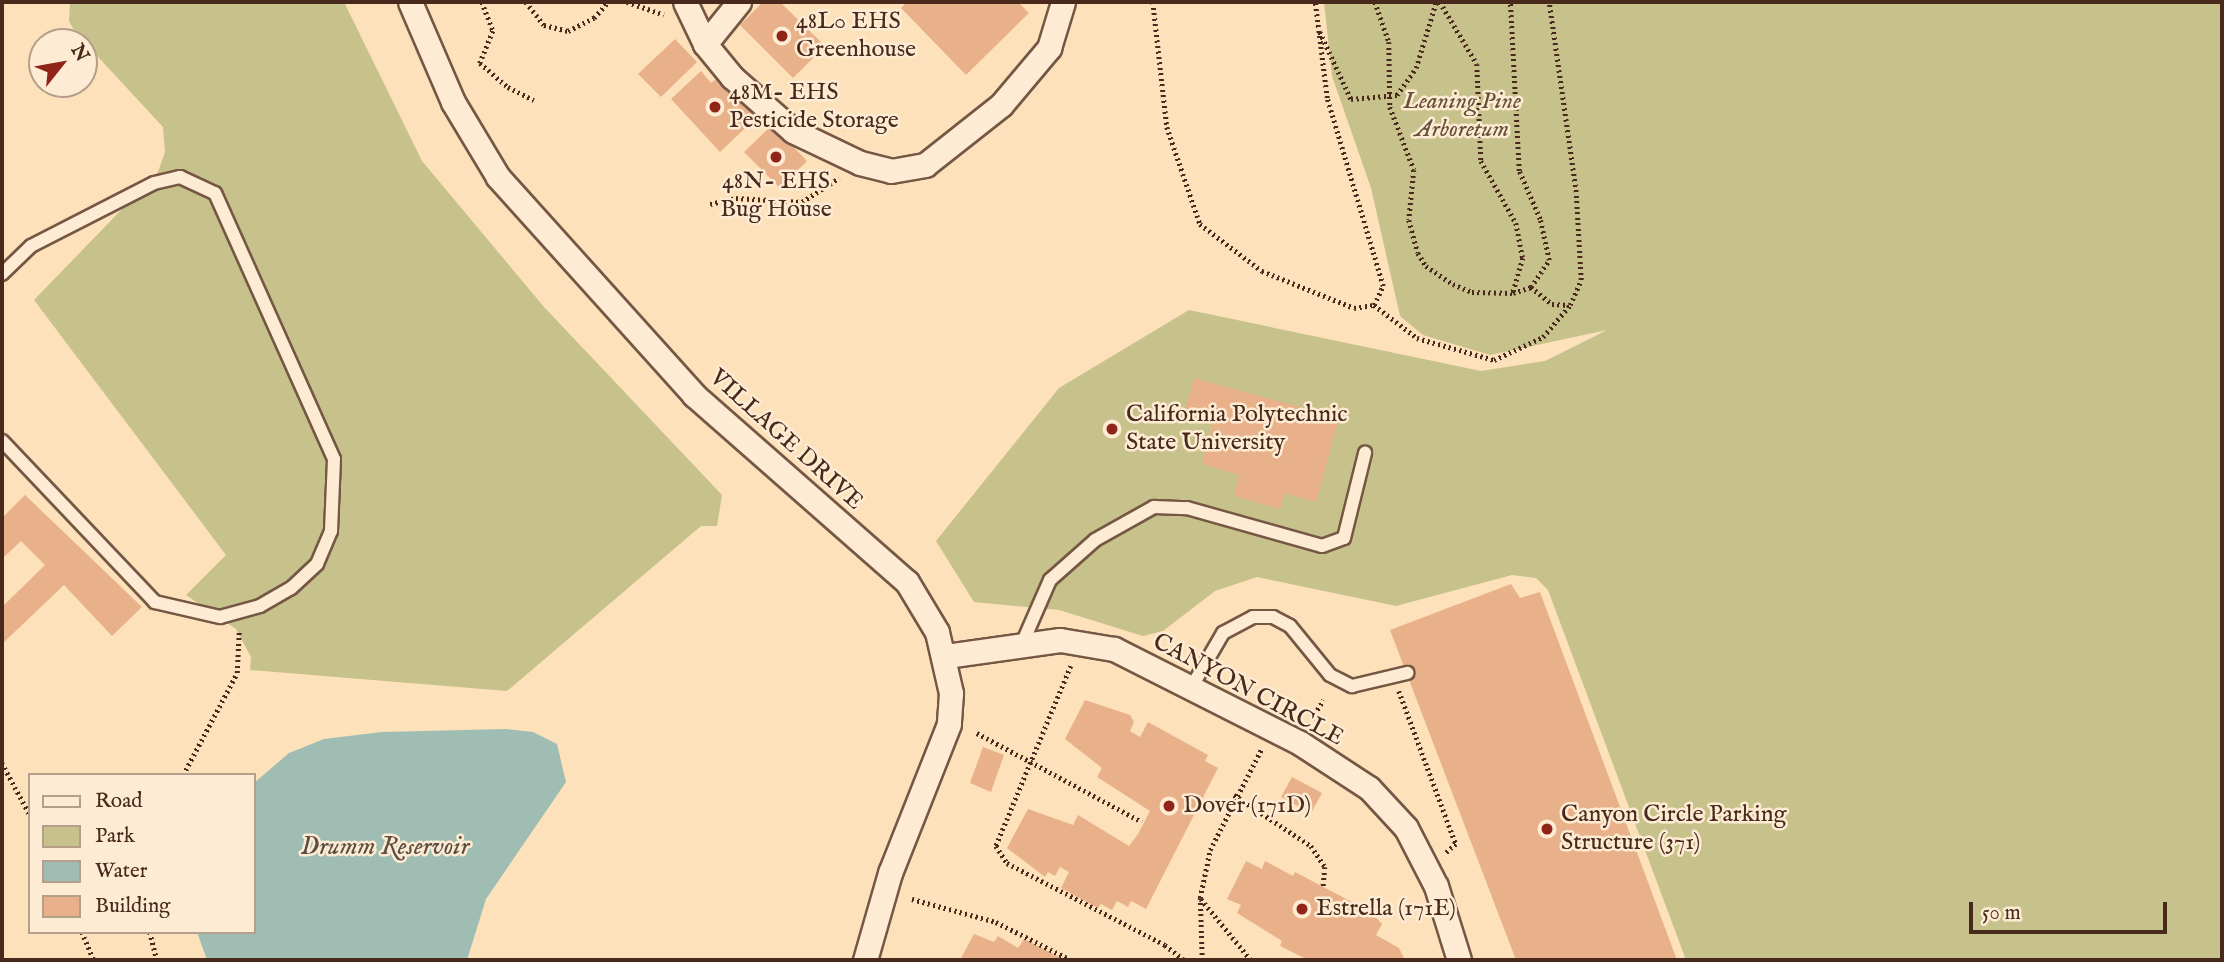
<!DOCTYPE html>
<html>
<head>
<meta charset="utf-8">
<style>
  body { margin:0 }
  #map { position:relative; width:2224px; height:962px; overflow:hidden; background:#fce1bb; font-family:"IM FELL English",serif }
  div>[style] { position:absolute }
  .green>* { inset:0; background:#c7c18b }
  .water>* { inset:0; background:#9fbdb3 }
  .building>* { inset:0; background:#e9b18a }
  .path>* { height:4.5px; margin-top:-2.25px; transform-origin:0; background:repeating-linear-gradient(90deg,#49291c 0 2px,transparent 0 5.5px) }
  .roads { filter:drop-shadow(2px 0 #765744) drop-shadow(-2px 0 #765744) drop-shadow(0 2px #765744) drop-shadow(0 -2px #765744) }
  .lane>* { height:12px; margin:-6px; padding:0 6px; transform-origin:6px; border-radius:6px; background:#fdecd3 }
  .street>* { height:23px; margin:-11.5px; padding:0 11.5px; transform-origin:11.5px; border-radius:11.5px; background:#fdecd3 }
  .dots>* { width:19px; height:19px; translate:-50% -50%; box-sizing:border-box; border:4px solid #fdecd3; border-radius:50% }
  span { translate:-50% -50%; white-space:nowrap; text-align:center; line-height:1.15; -webkit-text-stroke:5px #fdecd3; paint-order:stroke }
  .poi-label { font-size:24px; color:#49291c }
  .left { translate:0 -50%; text-align:left }
  .park-label { font-size:24px; color:#684f38; font-style:italic }
  .street-label { font-size:24px; color:#49291c }
  .water-label { font-size:26px; color:#5e4e42; font-style:italic }
  .frame { position:absolute; inset:0; border:4px solid #49291c; pointer-events:none }
  .legend { position:absolute; left:28px; top:773px; width:228px; height:161px; box-sizing:border-box; background:#fdecd3; border:2px solid #b59e8a; margin:0; padding:9px 12px; list-style:none; font-size:21px; color:#49291c }
  .legend li { display:flex; align-items:center; gap:14px; height:35px }
  .legend b { width:35px; border:2px solid #b59e8a }
  .north { position:absolute; left:28px; top:28px; width:70px; height:70px; box-sizing:border-box; background:#fdecd3; border:2px solid #b59e8a; border-radius:50%; rotate:59deg; font-size:19px; font-weight:700; line-height:28px; text-align:center; color:#49291c }
  .north::after { content:''; display:block; margin:auto; width:24px; height:32px; background:#8f2418; clip-path:polygon(50% 0,100% 100%,50% 72%,0 100%) }
  .scale { position:absolute; left:1969px; top:902px; width:198px; height:32px; box-sizing:border-box; border:4px solid #49291c; border-top:0; padding-left:9px; font-size:21px; line-height:24px; white-space:nowrap; color:#49291c; -webkit-text-stroke:5px #fdecd3; paint-order:stroke }
</style>
</head>
<body>
<div id="map">
  <div class="green">
    <div style="clip-path:polygon(70px 2px,344px 2px,422px 161px,544px 307px,722px 495px,717px 526px,701px 526px,507px 691px,250px 670px,251px 657px,236px 629px,186px 595px,226px 555px,34px 300px,158px 172px,165px 152px,163px 127px,75px 32px,69px 21px)"></div>
    <div style="clip-path:polygon(1324px 2px,2222px 2px,2222px 960px,1686px 960px,1548px 590px,1536px 578px,1512px 575px,1396px 606px,1257px 577px,1215px 591px,1163px 631px,1143px 636px,1059px 610px,974px 602px,936px 541px,1059px 388px,1189px 310px,1481px 371px,1545px 361px,1607px 330px,1490px 355px,1423px 335px,1400px 316px,1371px 188px,1332px 76px)"></div>
  </div>
  <div class="water">
    <div style="clip-path:polygon(506px 729px,533px 732px,557px 744px,566px 782px,486px 899px,467px 960px,207px 960px,197px 932px,254px 932px,254px 783px,289px 753px,324px 739px,382px 732px)"></div>
  </div>
  <div class="building">
    <div style="clip-path:polygon(763px 2px,780px 2px,825px 46px,793px 78px,740px 25px)"></div>
    <div style="clip-path:polygon(907px 2px,1018px 2px,1029px 13px,966px 75px,901px 8px)"></div>
    <div style="clip-path:polygon(675px 39px,697px 62px,661px 97px,638px 74px)"></div>
    <div style="clip-path:polygon(701px 71px,711px 83px,720px 76px,759px 115px,720px 152px,671px 99px)"></div>
    <div style="clip-path:polygon(772px 125px,807px 161px,780px 188px,744px 152px)"></div>
    <div style="clip-path:polygon(1194px 378px,1339px 418px,1316px 502px,1284px 493px,1280px 509px,1234px 496px,1239px 475px,1202px 464px,1213px 422px,1184px 414px)"></div>
    <div style="clip-path:polygon(25px 495px,142px 607px,112px 636px,64px 585px,2px 644px,2px 607px,45px 565px,21px 541px,2px 559px,2px 518px)"></div>
    <div style="clip-path:polygon(1511px 584px,1520px 598px,1540px 592px,1677px 960px,1516px 960px,1390px 630px)"></div>
    <div style="clip-path:polygon(1085px 700px,1130px 715px,1134px 722px,1130px 731px,1140px 737px,1148px 722px,1208px 755px,1205px 761px,1218px 768px,1146px 909px,1131px 901px,1128px 907px,1117px 901px,1112px 910px,1101px 904px,1098px 908px,1061px 888px,1069px 872px,1060px 867px,1055px 876px,1048px 872px,1045px 877px,1007px 848px,1028px 809px,1073px 825px,1078px 815px,1129px 846px,1138px 834px,1150px 811px,1097px 777px,1102px 768px,1065px 739px)"></div>
    <div style="clip-path:polygon(983px 747px,1004px 755px,991px 792px,970px 783px)"></div>
    <div style="clip-path:polygon(1292px 777px,1322px 793px,1311px 813px,1281px 797px)"></div>
    <div style="clip-path:polygon(1246px 861px,1262px 869px,1265px 861px,1293px 876px,1295px 872px,1371px 912px,1382px 924px,1376px 935px,1399px 948px,1405px 960px,1308px 960px,1280px 946px,1282px 941px,1237px 913px,1241px 905px,1227px 899px)"></div>
    <div style="clip-path:polygon(974px 934px,994px 942px,998px 936px,1018px 948px,1024px 939px,1065px 960px,960px 960px)"></div>
  </div>
  <div class="path">
    <div style="left:482px;top:2px;width:31px;rotate:69deg"></div>
    <div style="left:493px;top:31px;width:35px;rotate:112deg"></div>
    <div style="left:480px;top:63px;width:37px;rotate:41deg"></div>
    <div style="left:508px;top:87px;width:29px;rotate:27deg"></div>
    <div style="left:526px;top:2px;width:29px;rotate:52deg"></div>
    <div style="left:544px;top:25px;width:25px;rotate:14deg"></div>
    <div style="left:568px;top:31px;width:29px;rotate:-27deg"></div>
    <div style="left:594px;top:18px;width:21px;rotate:-49deg"></div>
    <div style="left:627px;top:2px;width:39px;rotate:19deg"></div>
    <div style="left:1153px;top:2px;width:126px;rotate:83.6deg"></div>
    <div style="left:1167px;top:127px;width:102px;rotate:71.2deg"></div>
    <div style="left:1200px;top:224px;width:78px;rotate:37.2deg"></div>
    <div style="left:1262px;top:271px;width:99px;rotate:21.9deg"></div>
    <div style="left:1354px;top:308px;width:20px;rotate:-9deg"></div>
    <div style="left:1374px;top:305px;width:21px;rotate:-65deg"></div>
    <div style="left:1383px;top:286px;width:196px;rotate:-106.6deg"></div>
    <div style="left:1327px;top:98px;width:97px;rotate:-97.1deg"></div>
    <div style="left:1375px;top:2px;width:42px;rotate:70.7deg"></div>
    <div style="left:1389px;top:42px;width:65px;rotate:89.1deg"></div>
    <div style="left:1390px;top:107px;width:67px;rotate:69.1deg"></div>
    <div style="left:1414px;top:170px;width:50px;rotate:95.7deg"></div>
    <div style="left:1409px;top:220px;width:34px;rotate:75deg"></div>
    <div style="left:1418px;top:253px;width:15px;rotate:58deg"></div>
    <div style="left:1426px;top:266px;width:32px;rotate:34deg"></div>
    <div style="left:1453px;top:284px;width:21px;rotate:23deg"></div>
    <div style="left:1472px;top:292px;width:41px;rotate:1.4deg"></div>
    <div style="left:1513px;top:293px;width:19px;rotate:-18deg"></div>
    <div style="left:1531px;top:287px;width:32px;rotate:-56deg"></div>
    <div style="left:1549px;top:260px;width:42px;rotate:-102.4deg"></div>
    <div style="left:1540px;top:219px;width:52px;rotate:-113.6deg"></div>
    <div style="left:1519px;top:171px;width:169px;rotate:-93deg"></div>
    <div style="left:1440px;top:2px;width:72px;rotate:59.2deg"></div>
    <div style="left:1477px;top:64px;width:97px;rotate:87.6deg"></div>
    <div style="left:1481px;top:161px;width:71px;rotate:60.6deg"></div>
    <div style="left:1516px;top:223px;width:36px;rotate:79deg"></div>
    <div style="left:1523px;top:258px;width:35px;rotate:106deg"></div>
    <div style="left:1320px;top:32px;width:74px;rotate:65.2deg"></div>
    <div style="left:1351px;top:99px;width:46px;rotate:-5deg"></div>
    <div style="left:1397px;top:95px;width:33px;rotate:-55deg"></div>
    <div style="left:1416px;top:68px;width:69px;rotate:-73.1deg"></div>
    <div style="left:710px;top:204px;width:27px;rotate:-13deg"></div>
    <div style="left:736px;top:198px;width:66px;rotate:3.5deg"></div>
    <div style="left:802px;top:202px;width:44px;rotate:-33deg"></div>
    <div style="left:1531px;top:287px;width:27px;rotate:39deg"></div>
    <div style="left:1552px;top:304px;width:17px;rotate:3deg"></div>
    <div style="left:1374px;top:305px;width:54px;rotate:37.5deg"></div>
    <div style="left:1417px;top:338px;width:80px;rotate:15.9deg"></div>
    <div style="left:1494px;top:360px;width:54px;rotate:-25.1deg"></div>
    <div style="left:1543px;top:337px;width:42px;rotate:-49.8deg"></div>
    <div style="left:1570px;top:305px;width:27px;rotate:-66deg"></div>
    <div style="left:1581px;top:280px;width:88px;rotate:-93.3deg"></div>
    <div style="left:1576px;top:192px;width:192px;rotate:-98.1deg"></div>
    <div style="left:1071px;top:666px;width:195px;rotate:112.6deg"></div>
    <div style="left:996px;top:846px;width:20px;rotate:57deg"></div>
    <div style="left:1007px;top:863px;width:178px;rotate:27.4deg"></div>
    <div style="left:1165px;top:945px;width:24px;rotate:38deg"></div>
    <div style="left:1399px;top:691px;width:163px;rotate:69.6deg"></div>
    <div style="left:1456px;top:844px;width:13px;rotate:138deg"></div>
    <div style="left:1309px;top:724px;width:28px;rotate:-60deg"></div>
    <div style="left:977px;top:733px;width:187px;rotate:28.3deg"></div>
    <div style="left:2px;top:763px;width:59px;rotate:61.7deg"></div>
    <div style="left:183px;top:775px;width:115px;rotate:-62.1deg"></div>
    <div style="left:237px;top:673px;width:42px;rotate:-87.3deg"></div>
    <div style="left:1234px;top:795px;width:92px;rotate:33.5deg"></div>
    <div style="left:1311px;top:846px;width:25px;rotate:56deg"></div>
    <div style="left:1325px;top:867px;width:21px;rotate:95deg"></div>
    <div style="left:912px;top:899px;width:87px;rotate:15.3deg"></div>
    <div style="left:996px;top:922px;width:84px;rotate:26.9deg"></div>
    <div style="left:1201px;top:899px;width:79px;rotate:50.7deg"></div>
    <div style="left:82px;top:932px;width:30px;rotate:67deg"></div>
    <div style="left:150px;top:932px;width:29px;rotate:76deg"></div>
    <div style="left:1202px;top:960px;width:62px;rotate:-91.8deg"></div>
    <div style="left:1200px;top:898px;width:49px;rotate:-78.2deg"></div>
    <div style="left:1210px;top:850px;width:114px;rotate:-63deg"></div>
  </div>
  <div class="roads">
    <div class="lane">
      <div style="left:2px;top:274px;width:40px;rotate:-44deg"></div>
      <div style="left:31px;top:246px;width:138px;rotate:-27.1deg"></div>
      <div style="left:154px;top:183px;width:27px;rotate:-13deg"></div>
      <div style="left:180px;top:177px;width:38px;rotate:25deg"></div>
      <div style="left:215px;top:193px;width:291px;rotate:65.9deg"></div>
      <div style="left:334px;top:459px;width:72px;rotate:92.4deg"></div>
      <div style="left:331px;top:531px;width:36px;rotate:113deg"></div>
      <div style="left:317px;top:564px;width:35px;rotate:137deg"></div>
      <div style="left:291px;top:588px;width:36px;rotate:150deg"></div>
      <div style="left:260px;top:606px;width:41px;rotate:164.6deg"></div>
      <div style="left:220px;top:617px;width:67px;rotate:-167deg"></div>
      <div style="left:155px;top:602px;width:222px;rotate:-133.5deg"></div>
      <div style="left:1022px;top:644px;width:70px;rotate:-66.4deg"></div>
      <div style="left:1050px;top:580px;width:60px;rotate:-41.6deg"></div>
      <div style="left:1095px;top:540px;width:68px;rotate:-29.2deg"></div>
      <div style="left:1154px;top:507px;width:33px;rotate:2deg"></div>
      <div style="left:1187px;top:508px;width:140px;rotate:15.7deg"></div>
      <div style="left:1322px;top:546px;width:23px;rotate:-20deg"></div>
      <div style="left:1344px;top:538px;width:88px;rotate:-76.1deg"></div>
      <div style="left:1191px;top:688px;width:64px;rotate:-59.8deg"></div>
      <div style="left:1223px;top:633px;width:34px;rotate:-28deg"></div>
      <div style="left:1253px;top:617px;width:20px"></div>
      <div style="left:1273px;top:617px;width:19px;rotate:28deg"></div>
      <div style="left:1290px;top:626px;width:63px;rotate:50.8deg"></div>
      <div style="left:1330px;top:675px;width:25px;rotate:27deg"></div>
      <div style="left:1352px;top:686px;width:57px;rotate:-13.3deg"></div>
    </div>
    <div class="street">
      <div style="left:410px;top:2px;width:109px;rotate:66.7deg"></div>
      <div style="left:453px;top:102px;width:87px;rotate:59deg"></div>
      <div style="left:498px;top:177px;width:293px;rotate:48deg"></div>
      <div style="left:694px;top:395px;width:283px;rotate:41.3deg"></div>
      <div style="left:907px;top:582px;width:58px;rotate:59deg"></div>
      <div style="left:937px;top:632px;width:63px;rotate:77.1deg"></div>
      <div style="left:951px;top:693px;width:31px;rotate:94deg"></div>
      <div style="left:949px;top:724px;width:160px;rotate:111.6deg"></div>
      <div style="left:890px;top:873px;width:91px;rotate:106deg"></div>
      <div style="left:685px;top:2px;width:47px;rotate:64.5deg"></div>
      <div style="left:705px;top:44px;width:43px;rotate:50.7deg"></div>
      <div style="left:732px;top:77px;width:81px;rotate:41.5deg"></div>
      <div style="left:793px;top:131px;width:74px;rotate:25.5deg"></div>
      <div style="left:860px;top:163px;width:32px;rotate:14deg"></div>
      <div style="left:891px;top:171px;width:35px;rotate:-10deg"></div>
      <div style="left:925px;top:165px;width:97px;rotate:-38.3deg"></div>
      <div style="left:1001px;top:105px;width:75px;rotate:-49.9deg"></div>
      <div style="left:1049px;top:48px;width:48px;rotate:-73.1deg"></div>
      <div style="left:705px;top:44px;width:54px;rotate:-51deg"></div>
      <div style="left:946px;top:656px;width:115px;rotate:-8deg"></div>
      <div style="left:1060px;top:640px;width:55px;rotate:9.5deg"></div>
      <div style="left:1114px;top:649px;width:208px;rotate:26.8deg"></div>
      <div style="left:1300px;top:743px;width:82px;rotate:33.1deg"></div>
      <div style="left:1369px;top:788px;width:54px;rotate:47.2deg"></div>
      <div style="left:1406px;top:828px;width:65px;rotate:62.7deg"></div>
      <div style="left:1436px;top:886px;width:77px;rotate:72.7deg"></div>
    </div>
  </div>
  <div class="dots">
    <div style="left:782px;top:36px;background:#8f2418"></div>
    <div style="left:715px;top:107px;background:#8f2418"></div>
    <div style="left:776px;top:157px;background:#8f2418"></div>
    <div style="left:1112px;top:429px;background:#8f2418"></div>
    <div style="left:1169px;top:806px;background:#8f2418"></div>
    <div style="left:1547px;top:829px;background:#8f2418"></div>
    <div style="left:1302px;top:909px;background:#8f2418"></div>
  </div>
  <div class="poi-label">
    <span class="left" style="left:796px;top:36px">48L0 EHS<br>Greenhouse</span>
    <span class="left" style="left:729px;top:107px">48M- EHS<br>Pesticide Storage</span>
    <span style="left:776px;top:196px">48N- EHS<br>Bug House</span>
    <span class="left" style="left:1126px;top:429px">California Polytechnic<br>State University</span>
    <span class="left" style="left:1183px;top:806px">Dover (171D)</span>
    <span class="left" style="left:1561px;top:829px">Canyon Circle Parking<br>Structure (371)</span>
    <span class="left" style="left:1316px;top:909px">Estrella (171E)</span>
  </div>
  <div class="park-label">
    <span style="left:1462px;top:116px">Leaning Pine<br>Arboretum</span>
  </div>
  <div class="street-label">
    <span style="left:786px;top:440px;rotate:42deg">VILLAGE DRIVE</span>
    <span style="left:1248px;top:690px;rotate:28deg">CANYON CIRCLE</span>
  </div>
  <div class="water-label">
    <span style="left:385px;top:847px">Drumm Reservoir</span>
  </div>
  <div class="frame"></div>
  <ul class="legend">
  <li><b style="height:9px;background:#fdecd3"></b>Road</li>
  <li><b style="height:19px;background:#c7c18b"></b>Park</li>
  <li><b style="height:19px;background:#9fbdb3"></b>Water</li>
  <li><b style="height:19px;background:#e9b18a"></b>Building</li>
  </ul>
  <div class="north">N</div>
  <div class="scale">50 m</div>
</div>
</body>
</html>
